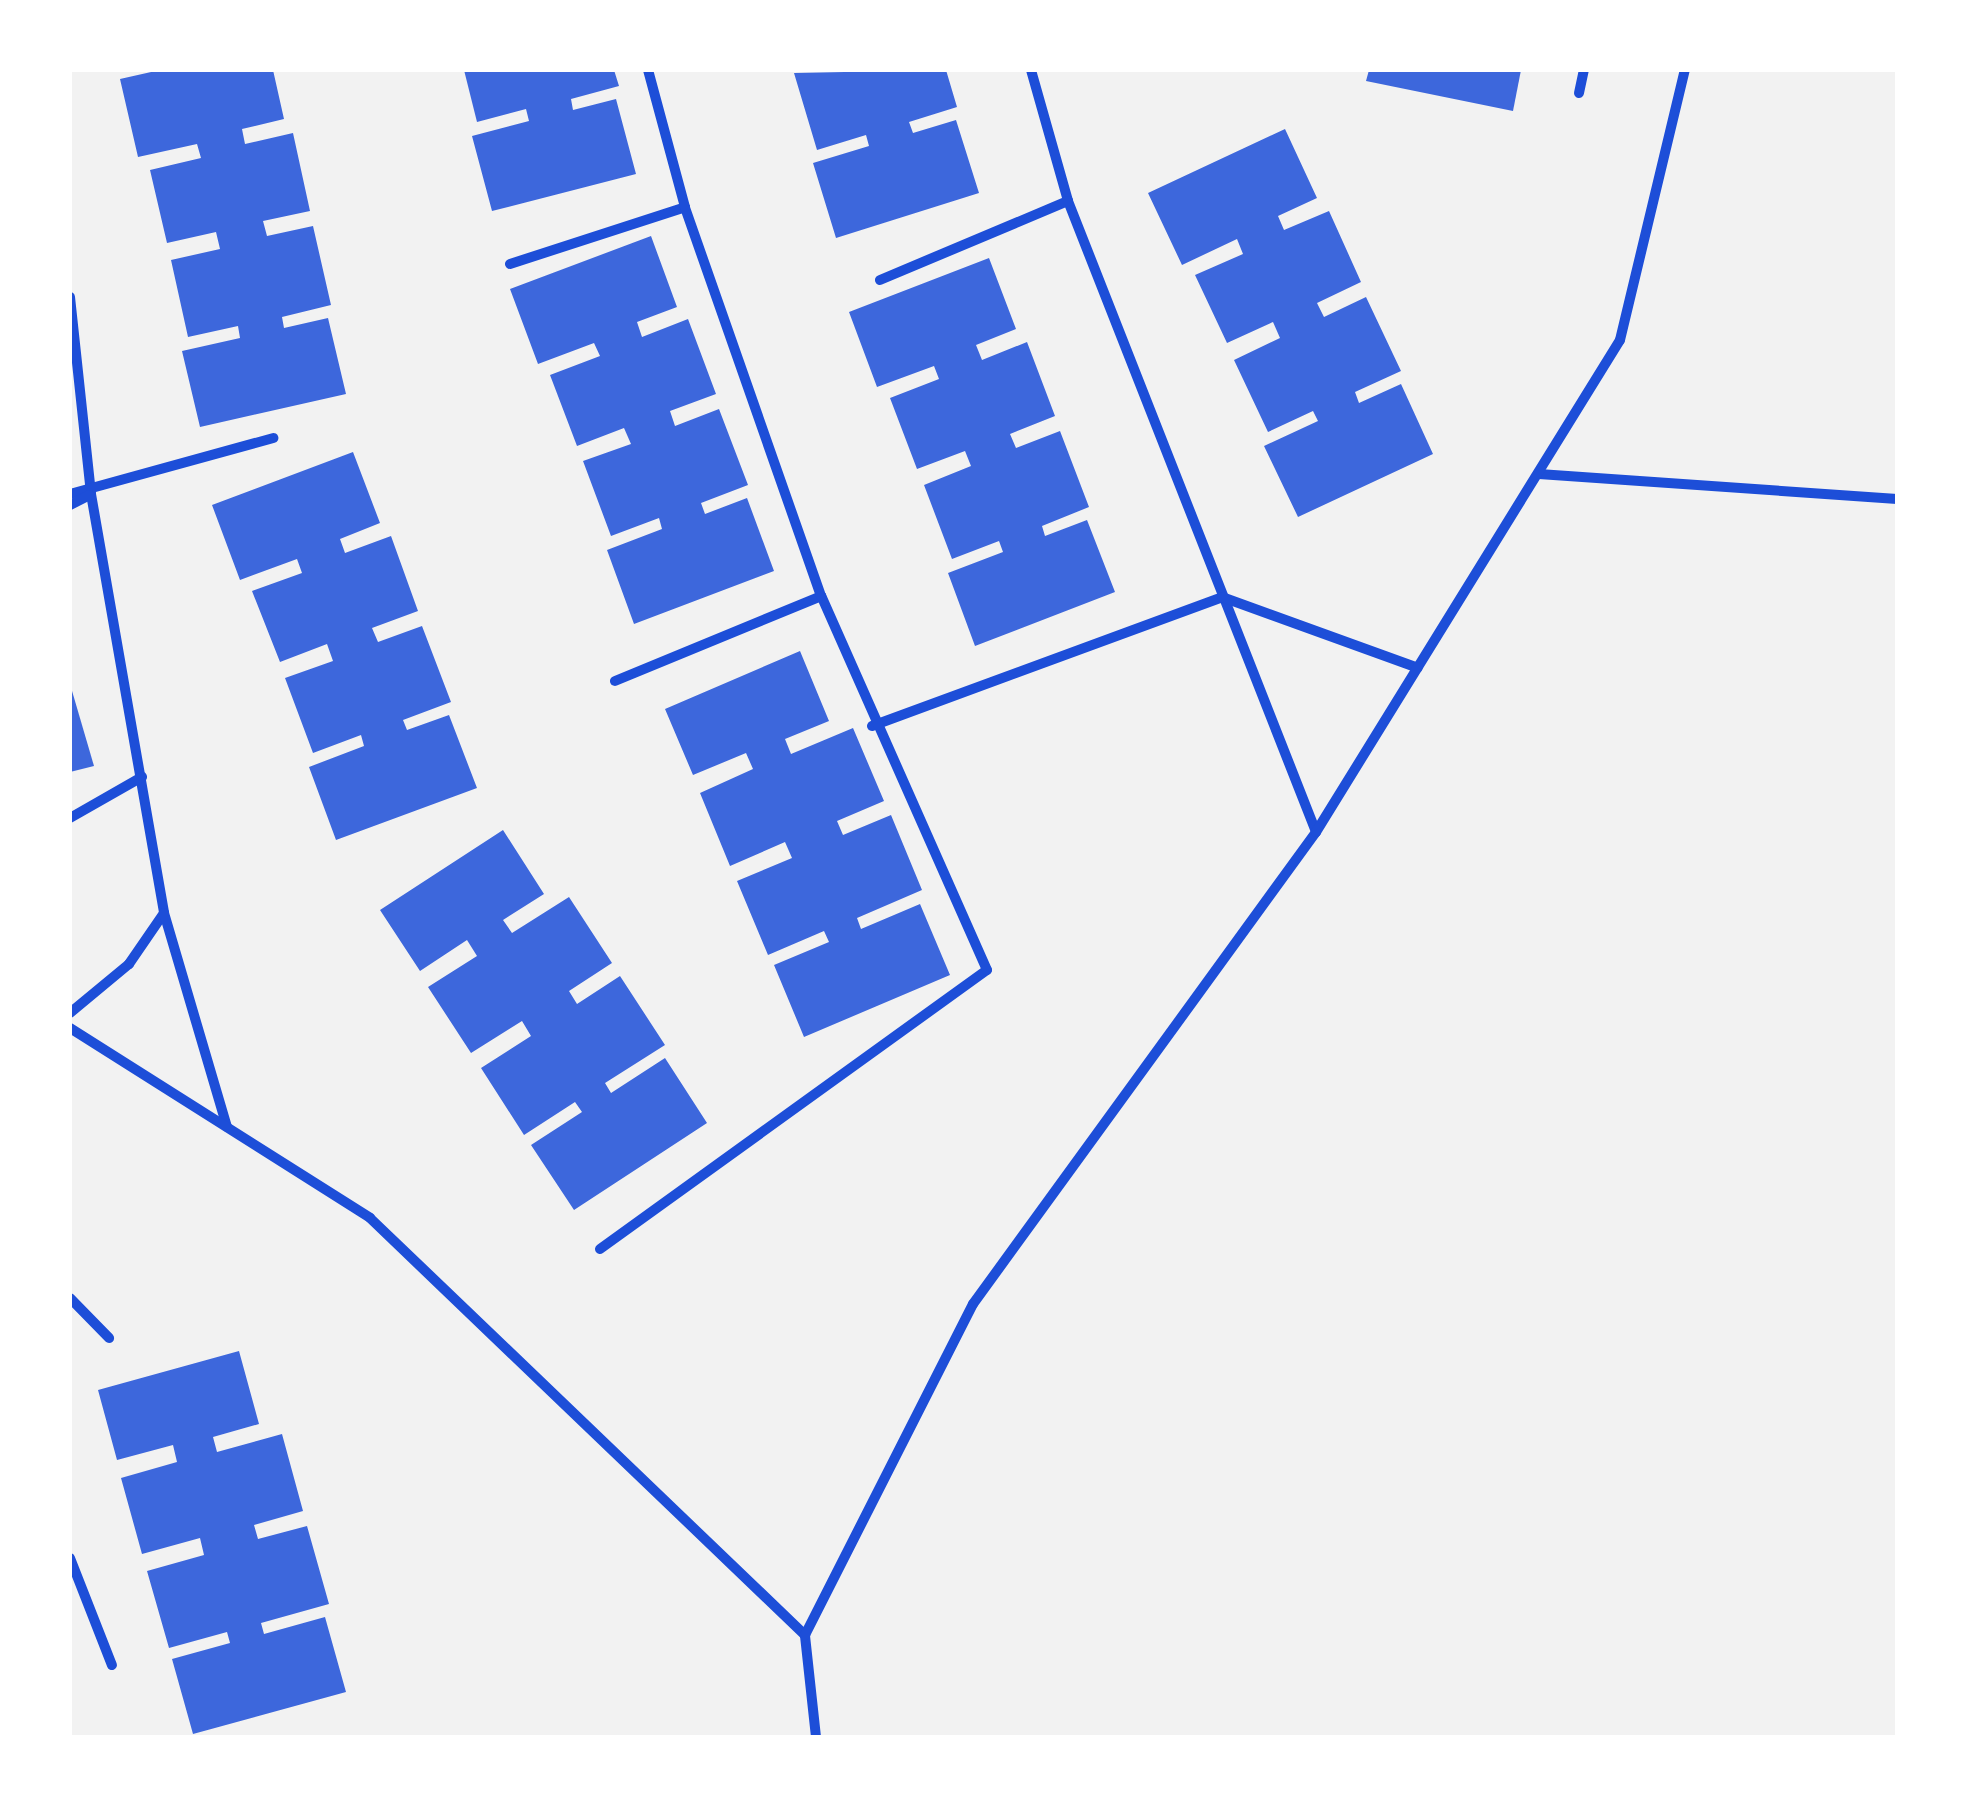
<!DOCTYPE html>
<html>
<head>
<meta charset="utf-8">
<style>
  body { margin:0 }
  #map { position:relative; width:1967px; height:1807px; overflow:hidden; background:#f2f2f2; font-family:"Noto Sans",sans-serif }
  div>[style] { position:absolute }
  .building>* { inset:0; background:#3d67dc }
  .minor>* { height:10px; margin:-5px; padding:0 5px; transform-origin:5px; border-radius:5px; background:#1d4ed8 }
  span { translate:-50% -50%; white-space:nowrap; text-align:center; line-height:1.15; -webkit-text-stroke:8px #fff; paint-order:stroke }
  .frame { position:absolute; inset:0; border:72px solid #fff; pointer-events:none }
</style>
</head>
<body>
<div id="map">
  <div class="building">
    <div style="clip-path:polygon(160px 70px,273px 70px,284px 119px,242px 129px,245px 144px,293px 133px,310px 211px,263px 221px,267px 236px,313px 226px,331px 305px,282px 317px,284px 328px,328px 318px,346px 394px,200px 427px,182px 351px,240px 338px,238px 326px,188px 337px,171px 260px,220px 249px,216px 232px,167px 243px,150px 170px,201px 158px,197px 144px,138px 157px,120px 79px)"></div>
    <div style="clip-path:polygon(464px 70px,614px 70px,619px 86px,571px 99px,573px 110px,616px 99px,636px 174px,492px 211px,472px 136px,529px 121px,526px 109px,477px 122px)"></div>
    <div style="clip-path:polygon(946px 70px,957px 107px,909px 122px,913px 133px,956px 120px,979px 193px,836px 238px,813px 163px,869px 146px,866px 135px,817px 150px,794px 73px)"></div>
    <div style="clip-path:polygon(1369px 70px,1521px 70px,1513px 111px,1366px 81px)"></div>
    <div style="clip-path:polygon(1285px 129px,1317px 198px,1278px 216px,1284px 230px,1329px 211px,1361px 282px,1317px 303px,1324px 317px,1366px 297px,1401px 371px,1355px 392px,1359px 403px,1401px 384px,1433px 454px,1298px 517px,1264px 446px,1318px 421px,1313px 411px,1268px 432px,1234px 360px,1280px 338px,1273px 322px,1227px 343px,1195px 275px,1243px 254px,1237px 239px,1182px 265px,1148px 193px)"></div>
    <div style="clip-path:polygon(651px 236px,677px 307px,637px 322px,642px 337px,688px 319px,716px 394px,670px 411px,675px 426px,719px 409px,748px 485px,701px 503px,705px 514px,747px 498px,774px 571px,634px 624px,607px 550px,662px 529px,659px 518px,611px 536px,583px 461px,631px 444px,624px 428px,577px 446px,550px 375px,600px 356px,594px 343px,538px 364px,510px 289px)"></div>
    <div style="clip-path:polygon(989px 258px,1016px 329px,976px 345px,982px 360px,1027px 342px,1055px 416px,1010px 434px,1016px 448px,1060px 431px,1089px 507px,1042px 526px,1045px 536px,1087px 520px,1115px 592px,975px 646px,948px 573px,1003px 552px,999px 541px,952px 559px,924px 485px,971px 466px,965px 451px,917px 469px,890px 398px,939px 379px,934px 366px,877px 387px,849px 312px)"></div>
    <div style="clip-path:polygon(353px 452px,380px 523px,340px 539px,345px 553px,391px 536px,418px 611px,372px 628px,378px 642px,422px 626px,451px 702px,403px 720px,407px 730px,449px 715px,477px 788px,336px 840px,309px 767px,364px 746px,361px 735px,313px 753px,285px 678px,333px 661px,327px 644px,280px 662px,252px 591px,302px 573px,297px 559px,240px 580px,212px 505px)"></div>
    <div style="clip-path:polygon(800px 651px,829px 721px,785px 739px,791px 754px,853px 728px,884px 801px,837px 821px,843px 835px,891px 815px,922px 890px,857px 918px,861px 929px,920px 904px,950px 975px,804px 1037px,774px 965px,829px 942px,824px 931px,768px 955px,737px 881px,792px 858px,785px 842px,730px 866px,700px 793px,753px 769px,746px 753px,693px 775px,665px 709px)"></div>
    <div style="clip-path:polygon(70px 684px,94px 766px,70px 772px)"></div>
    <div style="clip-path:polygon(503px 830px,544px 894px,503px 920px,512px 933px,569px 897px,612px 963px,569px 991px,577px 1004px,620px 976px,665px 1045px,605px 1083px,611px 1093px,665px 1058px,707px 1123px,574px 1210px,531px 1145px,582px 1112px,575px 1102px,524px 1135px,481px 1068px,531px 1036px,522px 1021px,471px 1053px,428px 987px,477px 956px,467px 940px,420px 971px,380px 910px)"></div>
    <div style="clip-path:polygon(239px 1351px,259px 1424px,213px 1437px,217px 1452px,282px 1434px,303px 1511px,254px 1525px,258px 1539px,307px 1526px,329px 1604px,261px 1623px,264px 1634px,325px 1617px,346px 1692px,193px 1734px,172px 1659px,230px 1643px,227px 1632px,169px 1648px,147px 1571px,204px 1555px,200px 1538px,142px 1554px,121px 1478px,177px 1462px,173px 1445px,117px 1460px,98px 1390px)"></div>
  </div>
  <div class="minor">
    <div style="left:1031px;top:70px;width:136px;rotate:74.2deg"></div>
    <div style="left:1068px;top:201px;width:678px;rotate:68.54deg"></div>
    <div style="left:1579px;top:93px;width:24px;rotate:-78deg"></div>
    <div style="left:510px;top:264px;width:184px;rotate:-18deg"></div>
    <div style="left:880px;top:280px;width:204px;rotate:-22.8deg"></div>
    <div style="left:70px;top:297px;width:198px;rotate:83.9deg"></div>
    <div style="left:91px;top:494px;width:425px;rotate:80.1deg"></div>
    <div style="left:164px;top:913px;width:62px;rotate:124.5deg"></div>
    <div style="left:129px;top:964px;width:77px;rotate:140.3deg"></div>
    <div style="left:1539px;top:474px;width:359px;rotate:4deg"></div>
    <div style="left:70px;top:494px;width:211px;rotate:-15.4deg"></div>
    <div style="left:70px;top:505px;width:22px;rotate:-27deg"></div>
    <div style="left:615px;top:681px;width:223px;rotate:-22.4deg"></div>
    <div style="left:872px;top:726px;width:373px;rotate:-20.2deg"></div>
    <div style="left:1222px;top:597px;width:208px;rotate:19.9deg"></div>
    <div style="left:70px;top:818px;width:83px;rotate:-29.7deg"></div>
    <div style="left:164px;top:913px;width:223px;rotate:73.6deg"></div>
    <div style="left:70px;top:1028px;width:355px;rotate:32.3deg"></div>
    <div style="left:370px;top:1218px;width:603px;rotate:43.79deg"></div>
    <div style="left:600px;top:1249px;width:477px;rotate:-35.8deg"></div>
    <div style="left:987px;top:970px;width:409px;rotate:-113.9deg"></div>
    <div style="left:821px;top:596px;width:412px;rotate:-109.3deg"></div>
    <div style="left:685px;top:207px;width:142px;rotate:-105.1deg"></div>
    <div style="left:70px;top:1298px;width:56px;rotate:45.7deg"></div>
    <div style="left:70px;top:1558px;width:115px;rotate:68.6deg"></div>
    <div style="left:816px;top:1737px;width:103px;rotate:-96.2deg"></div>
    <div style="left:805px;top:1635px;width:371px;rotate:-63.1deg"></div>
    <div style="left:973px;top:1304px;width:583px;rotate:-53.99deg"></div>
    <div style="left:1316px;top:832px;width:578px;rotate:-58.29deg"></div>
    <div style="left:1620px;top:340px;width:278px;rotate:-76.5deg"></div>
  </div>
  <div class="frame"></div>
</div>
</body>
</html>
